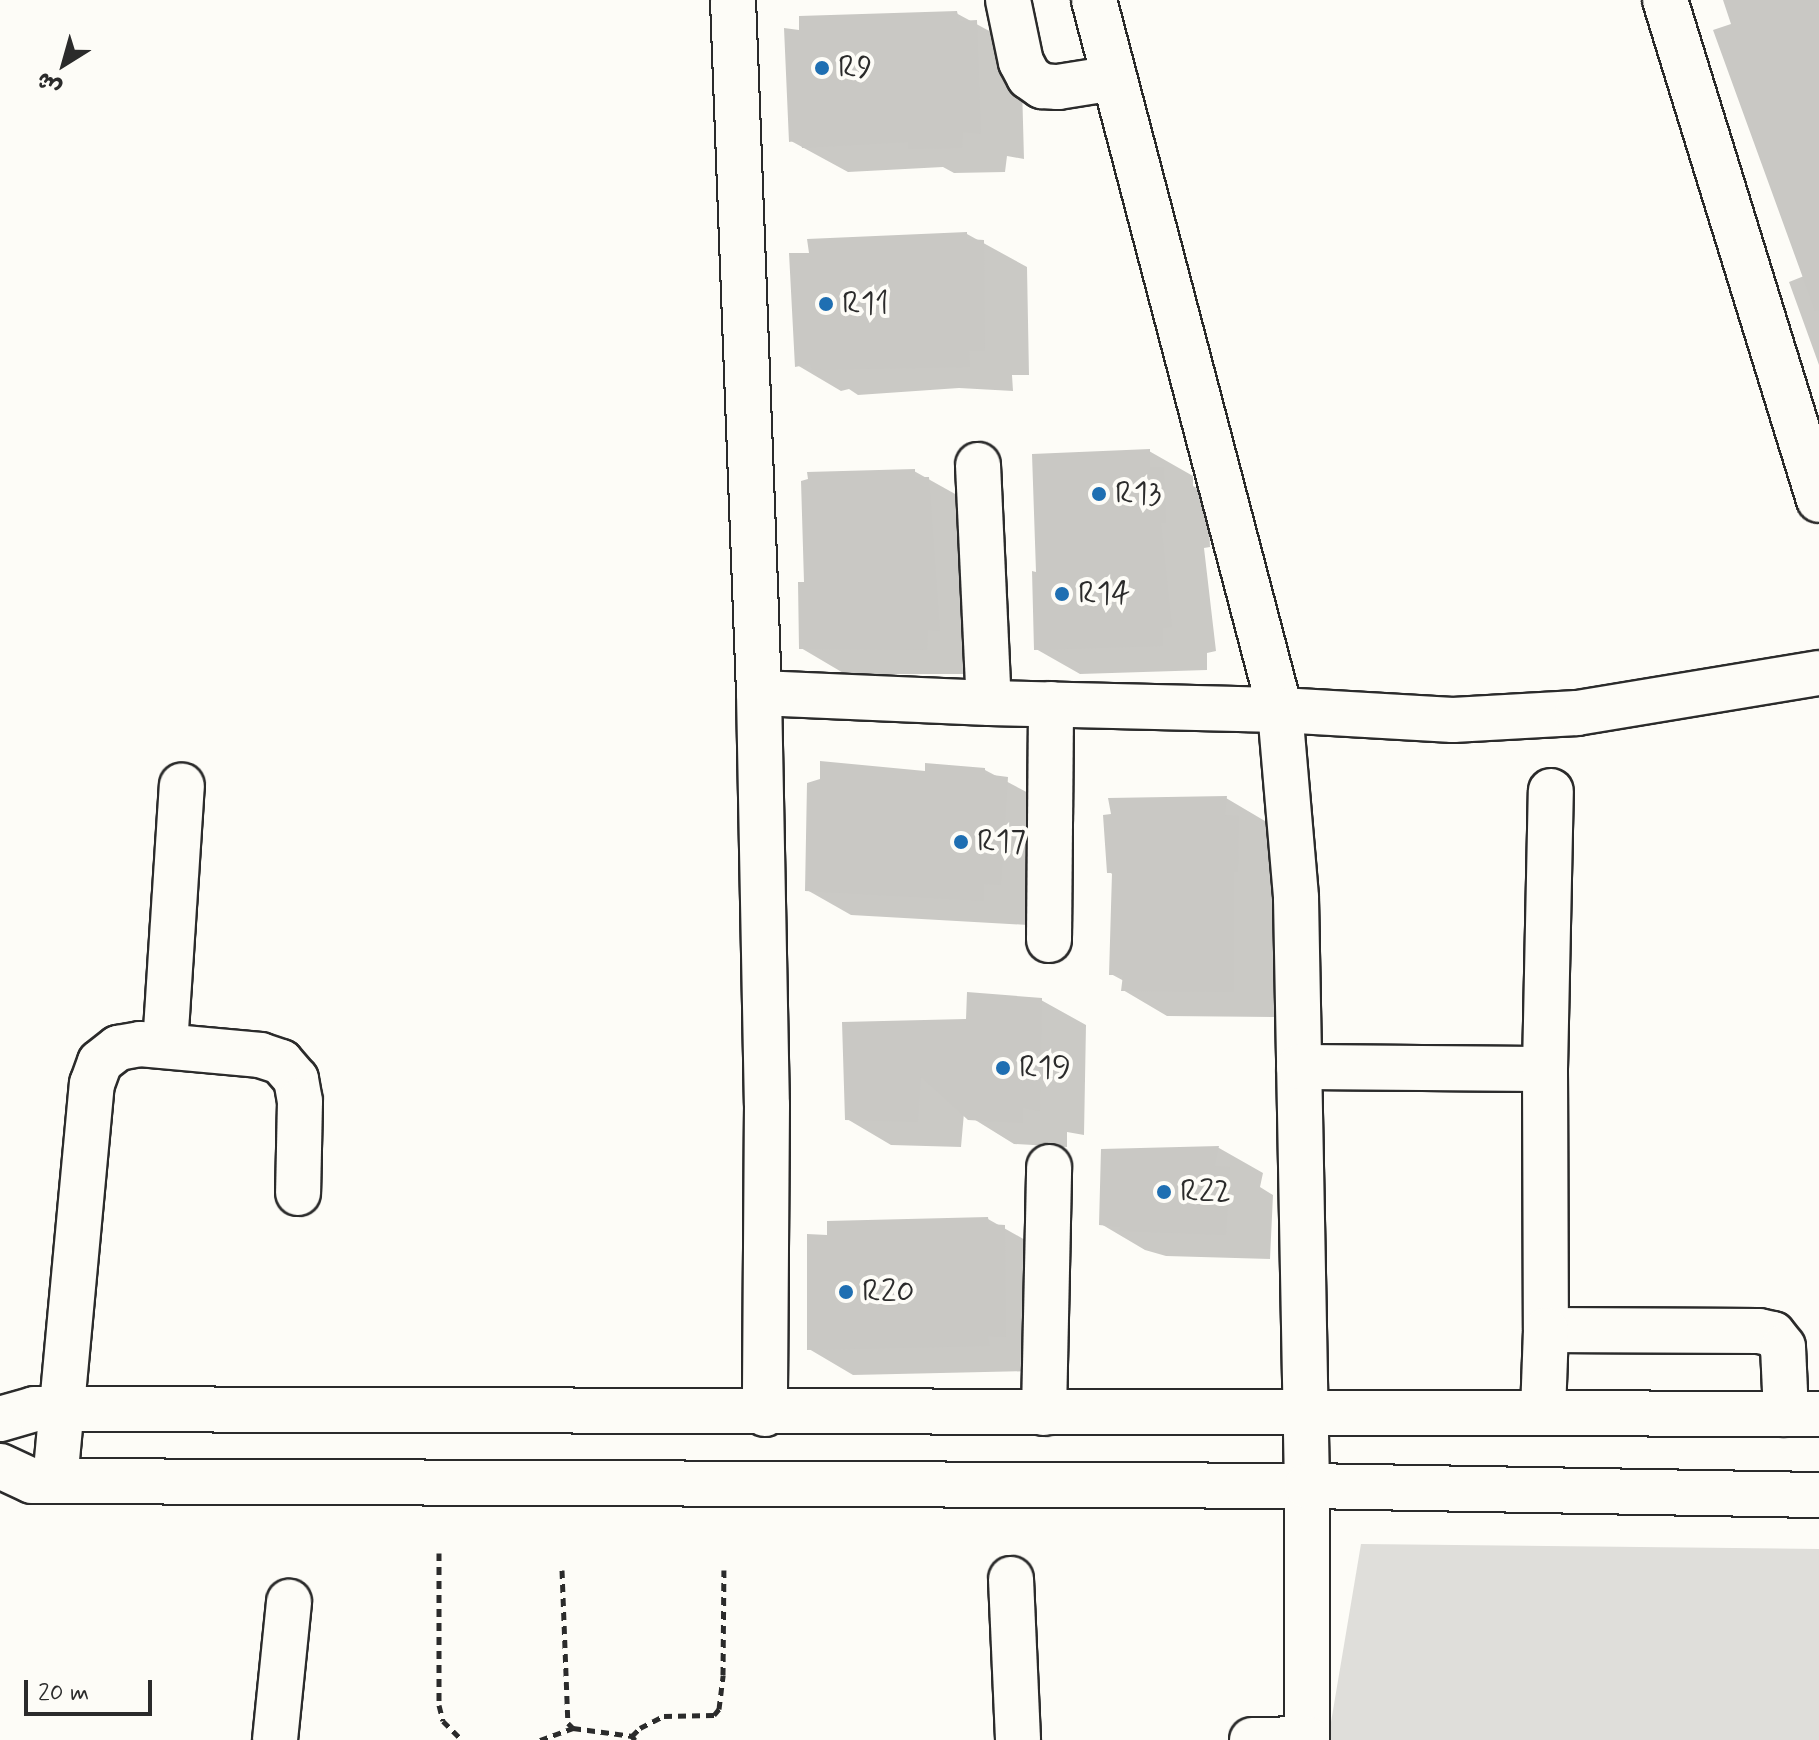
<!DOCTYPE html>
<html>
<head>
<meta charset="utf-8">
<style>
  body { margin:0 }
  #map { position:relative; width:1819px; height:1740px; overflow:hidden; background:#fdfcf7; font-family:Mynerve,"Playpen Sans Arabic",sans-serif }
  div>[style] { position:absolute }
  .green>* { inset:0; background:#dfdeda }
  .shadow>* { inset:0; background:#0003 }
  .building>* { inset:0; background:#c9c8c4 }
  .path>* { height:5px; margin-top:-2.5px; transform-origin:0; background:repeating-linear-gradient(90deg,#2b2b2b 0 8px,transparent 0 14px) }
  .roads { filter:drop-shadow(2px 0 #2b2b2b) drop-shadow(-2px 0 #2b2b2b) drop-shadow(0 2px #2b2b2b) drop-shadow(0 -2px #2b2b2b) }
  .minor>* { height:44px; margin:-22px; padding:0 22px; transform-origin:22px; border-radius:22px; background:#fdfcf7 }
  .dots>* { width:22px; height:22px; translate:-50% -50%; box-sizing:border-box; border:4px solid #fdfcf7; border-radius:50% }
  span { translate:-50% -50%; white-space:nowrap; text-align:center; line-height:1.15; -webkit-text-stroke:8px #fdfcf7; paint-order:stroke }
  .poi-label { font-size:32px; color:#2b2b2b }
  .left { translate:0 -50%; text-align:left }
  .north { position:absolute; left:24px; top:24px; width:80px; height:80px; -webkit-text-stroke:6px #fdfcf7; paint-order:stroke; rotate:217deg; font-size:22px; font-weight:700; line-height:32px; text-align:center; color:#2b2b2b }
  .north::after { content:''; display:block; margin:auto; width:28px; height:36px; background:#2b2b2b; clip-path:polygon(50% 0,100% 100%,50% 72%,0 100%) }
  .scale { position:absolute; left:24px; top:1680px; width:128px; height:36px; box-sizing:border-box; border:4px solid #2b2b2b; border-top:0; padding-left:10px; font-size:24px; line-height:28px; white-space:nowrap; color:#2b2b2b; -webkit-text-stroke:6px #fdfcf7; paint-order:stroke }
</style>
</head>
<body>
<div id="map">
  <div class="green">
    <div style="clip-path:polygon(1361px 1544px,1819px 1549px,1819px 1740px,1328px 1740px)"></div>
  </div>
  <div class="shadow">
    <div style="clip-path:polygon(1725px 0,1819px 0,1819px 365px,1789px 282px,1804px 276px)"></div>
    <div style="clip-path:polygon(956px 13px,1021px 48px,1024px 159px,1007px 156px,1005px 172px,954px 173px,943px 167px,848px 172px,791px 141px,801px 32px)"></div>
    <div style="clip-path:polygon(967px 234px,1027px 267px,1029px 375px,1012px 375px,1013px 391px,959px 388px,858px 395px,849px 389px,841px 391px,797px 365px,811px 255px)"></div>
    <div style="clip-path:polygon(1149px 451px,1193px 476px,1193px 486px,1208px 494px,1210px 547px,1204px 548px,1216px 651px,1207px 653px,1207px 670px,1080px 674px,1036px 649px,1038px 574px)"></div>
    <div style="clip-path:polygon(914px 471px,973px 504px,971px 674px,845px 674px,801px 648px,806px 584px)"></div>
    <div style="clip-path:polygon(985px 770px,1051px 805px,1028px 925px,851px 915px,807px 890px)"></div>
    <div style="clip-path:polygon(1226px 798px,1270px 824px,1283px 843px,1278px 1017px,1167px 1016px,1123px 990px,1124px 981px,1111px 974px,1114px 875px,1109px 872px)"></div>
    <div style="clip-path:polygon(1041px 1000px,1086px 1025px,1084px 1135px,1067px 1132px,1067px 1147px,1014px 1144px,964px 1113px,961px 1147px,891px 1145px,847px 1119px,968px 1021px)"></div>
    <div style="clip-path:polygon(1219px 1148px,1263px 1173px,1260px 1187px,1273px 1195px,1270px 1259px,1166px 1256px,1145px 1250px,1101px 1224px,1103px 1151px)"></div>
    <div style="clip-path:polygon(988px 1219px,1048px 1253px,1033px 1371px,853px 1375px,809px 1349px,829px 1237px)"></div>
  </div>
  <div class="building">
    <div style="clip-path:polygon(1723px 0,1819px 0,1819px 310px,1815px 311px,1713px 30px,1731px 24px)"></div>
    <div style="clip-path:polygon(957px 11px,959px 21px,977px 20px,981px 134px,963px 132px,962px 148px,908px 149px,908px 142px,802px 148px,801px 140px,789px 142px,784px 28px,799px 30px,799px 16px)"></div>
    <div style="clip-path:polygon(967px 232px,967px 239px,984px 240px,985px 351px,969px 351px,970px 367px,812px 370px,810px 364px,795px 367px,789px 253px,809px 253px,807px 239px)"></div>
    <div style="clip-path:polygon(1150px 449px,1150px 467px,1164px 467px,1166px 523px,1161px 523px,1172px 627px,1163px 628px,1163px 646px,1034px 650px,1032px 571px,1036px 572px,1032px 454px)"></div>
    <div style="clip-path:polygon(915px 469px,915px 477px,929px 477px,940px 631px,928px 630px,927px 650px,799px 649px,798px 582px,804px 582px,801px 481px,808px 479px,807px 472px)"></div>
    <div style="clip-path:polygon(820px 761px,925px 771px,925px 763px,985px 768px,985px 774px,1008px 777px,1001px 885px,984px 884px,984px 901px,805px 891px,807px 783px,820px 779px)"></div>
    <div style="clip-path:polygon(1227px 796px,1225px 815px,1239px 816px,1238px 872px,1234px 872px,1234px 992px,1121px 991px,1123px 975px,1109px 975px,1112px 873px,1107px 873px,1103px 815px,1111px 814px,1108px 798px)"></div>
    <div style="clip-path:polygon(967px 992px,1042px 998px,1040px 1111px,1023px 1108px,1023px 1123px,968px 1120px,921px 1077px,918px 1122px,845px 1120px,842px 1022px,966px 1019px)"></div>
    <div style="clip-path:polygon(1219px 1146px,1215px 1166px,1230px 1167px,1226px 1235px,1119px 1231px,1120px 1227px,1099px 1225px,1101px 1149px)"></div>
    <div style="clip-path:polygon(988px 1217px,989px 1224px,1005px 1225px,1006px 1337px,988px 1336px,990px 1346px,807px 1350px,807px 1234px,827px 1235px,827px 1221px)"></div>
  </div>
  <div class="path">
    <div style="left:439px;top:1553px;width:152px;rotate:90deg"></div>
    <div style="left:439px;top:1705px;width:16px;rotate:76deg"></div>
    <div style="left:443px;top:1721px;width:27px;rotate:45deg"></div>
    <div style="left:562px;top:1570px;width:153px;rotate:87.8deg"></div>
    <div style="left:568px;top:1723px;width:7px;rotate:45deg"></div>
    <div style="left:573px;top:1728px;width:60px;rotate:7.7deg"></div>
    <div style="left:632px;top:1736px;width:5px;rotate:53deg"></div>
    <div style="left:632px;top:1736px;width:11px;rotate:-45deg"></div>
    <div style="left:640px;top:1728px;width:27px;rotate:-27deg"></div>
    <div style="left:664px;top:1716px;width:50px;rotate:-1.1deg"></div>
    <div style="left:714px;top:1715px;width:8px;rotate:-50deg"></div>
    <div style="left:719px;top:1709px;width:34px;rotate:-83deg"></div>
    <div style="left:723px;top:1675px;width:105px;rotate:-89.5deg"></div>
    <div style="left:540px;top:1740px;width:35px;rotate:-20deg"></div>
  </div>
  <div class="roads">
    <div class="minor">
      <div style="left:733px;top:0;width:693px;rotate:87.85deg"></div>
      <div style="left:759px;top:693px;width:412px;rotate:88.9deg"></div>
      <div style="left:767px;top:1105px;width:309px;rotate:90.4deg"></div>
      <div style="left:1008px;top:0;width:63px;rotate:78.2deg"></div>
      <div style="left:1021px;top:62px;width:17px;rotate:62deg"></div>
      <div style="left:1029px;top:77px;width:16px;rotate:35deg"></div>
      <div style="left:1042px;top:86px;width:16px;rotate:4deg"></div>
      <div style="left:1058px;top:87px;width:57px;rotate:-9.1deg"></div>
      <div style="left:1094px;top:0;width:734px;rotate:75.32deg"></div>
      <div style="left:1280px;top:710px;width:189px;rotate:85.1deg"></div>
      <div style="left:1296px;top:898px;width:588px;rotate:88.93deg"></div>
      <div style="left:1307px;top:1486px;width:254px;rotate:90deg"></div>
      <div style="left:1665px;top:0;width:523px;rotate:72.88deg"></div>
      <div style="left:978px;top:465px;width:238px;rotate:87.4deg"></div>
      <div style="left:759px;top:693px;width:230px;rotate:2.5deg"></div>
      <div style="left:989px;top:703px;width:291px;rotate:1.4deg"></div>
      <div style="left:1280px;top:710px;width:173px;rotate:3.3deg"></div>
      <div style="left:1453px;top:720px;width:124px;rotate:-3.2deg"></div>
      <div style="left:1577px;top:713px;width:245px;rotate:-9.4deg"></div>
      <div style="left:1049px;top:940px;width:236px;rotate:-89.5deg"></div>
      <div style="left:165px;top:1046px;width:261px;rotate:-86.3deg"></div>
      <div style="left:1299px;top:1067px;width:246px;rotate:0.5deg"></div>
      <div style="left:1545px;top:1069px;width:261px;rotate:89.8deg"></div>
      <div style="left:1546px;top:1330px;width:213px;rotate:0.3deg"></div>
      <div style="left:1759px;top:1331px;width:14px;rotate:12deg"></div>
      <div style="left:1773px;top:1334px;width:16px;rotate:52deg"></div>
      <div style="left:1783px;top:1347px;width:67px;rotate:87.4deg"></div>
      <div style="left:1545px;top:1069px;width:278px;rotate:-88.8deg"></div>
      <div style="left:1543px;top:1412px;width:82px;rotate:-87.9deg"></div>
      <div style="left:1044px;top:1413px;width:246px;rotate:-88.8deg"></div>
      <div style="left:0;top:1419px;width:35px;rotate:-16deg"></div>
      <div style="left:34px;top:1409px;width:1785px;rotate:0.16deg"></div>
      <div style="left:0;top:1466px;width:35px;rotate:25deg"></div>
      <div style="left:32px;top:1481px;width:1275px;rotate:0.22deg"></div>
      <div style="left:1307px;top:1486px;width:512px;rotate:1.01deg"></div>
      <div style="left:55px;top:1481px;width:399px;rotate:-84.7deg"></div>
      <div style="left:92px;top:1084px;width:23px;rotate:-70deg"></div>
      <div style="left:100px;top:1062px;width:23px;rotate:-38deg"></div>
      <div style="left:118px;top:1048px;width:22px;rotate:-10deg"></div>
      <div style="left:140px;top:1044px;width:121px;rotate:5.2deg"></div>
      <div style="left:260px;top:1055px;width:22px;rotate:18deg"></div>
      <div style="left:281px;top:1062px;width:23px;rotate:49deg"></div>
      <div style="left:296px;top:1079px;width:22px;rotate:80deg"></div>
      <div style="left:300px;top:1101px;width:92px;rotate:91.2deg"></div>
      <div style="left:1011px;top:1579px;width:161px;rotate:87.5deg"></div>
      <div style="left:275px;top:1740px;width:139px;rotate:-84.2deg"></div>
      <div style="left:1252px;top:1740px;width:55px;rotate:-1deg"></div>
    </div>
  </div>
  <div class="dots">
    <div style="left:822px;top:68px;background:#1f6fb2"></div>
    <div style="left:826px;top:304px;background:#1f6fb2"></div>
    <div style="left:1099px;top:494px;background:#1f6fb2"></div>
    <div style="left:1062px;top:594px;background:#1f6fb2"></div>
    <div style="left:961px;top:842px;background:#1f6fb2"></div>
    <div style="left:1003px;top:1068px;background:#1f6fb2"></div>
    <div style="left:1164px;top:1192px;background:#1f6fb2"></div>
    <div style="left:846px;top:1292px;background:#1f6fb2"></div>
  </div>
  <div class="poi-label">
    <span class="left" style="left:838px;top:68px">R9</span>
    <span class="left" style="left:842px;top:304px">R11</span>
    <span class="left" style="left:1115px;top:494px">R13</span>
    <span class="left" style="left:1078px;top:594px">R14</span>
    <span class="left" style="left:977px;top:842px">R17</span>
    <span class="left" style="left:1019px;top:1068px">R19</span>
    <span class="left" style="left:1180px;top:1192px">R22</span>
    <span class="left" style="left:862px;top:1292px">R20</span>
  </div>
  <div class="north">ش</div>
  <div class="scale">20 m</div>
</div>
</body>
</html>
